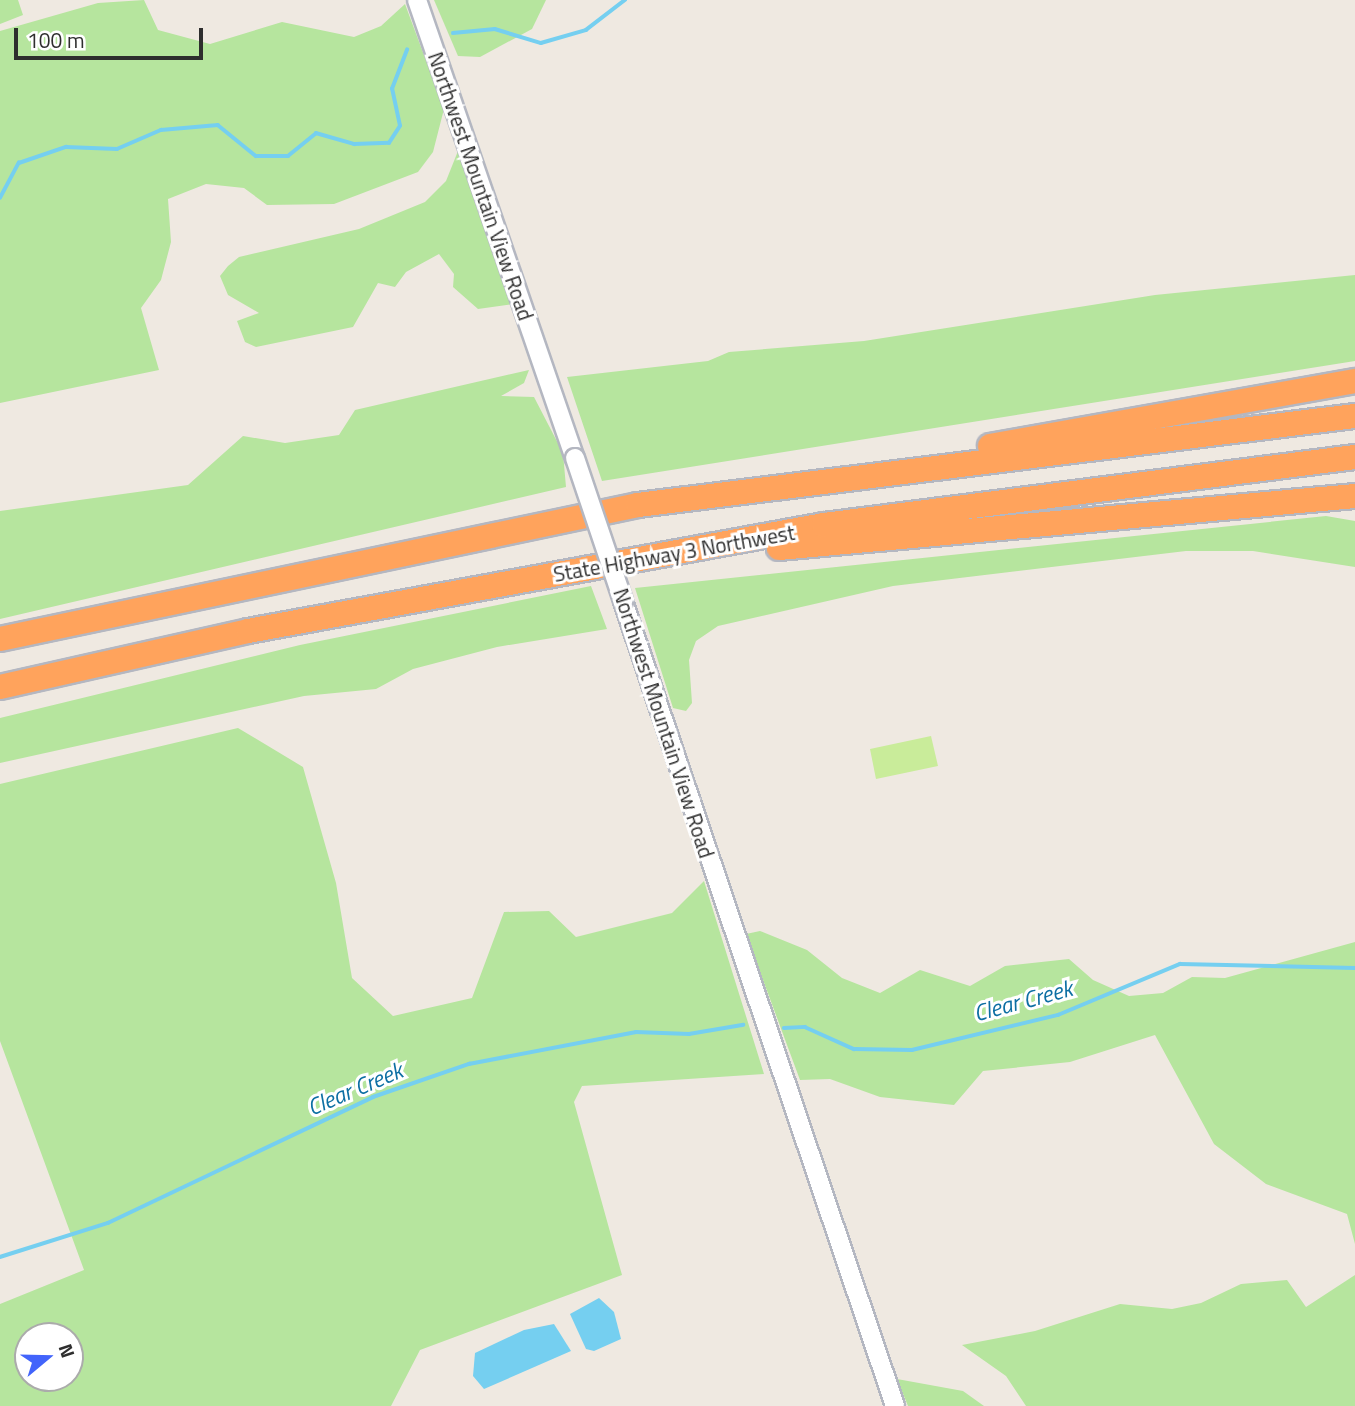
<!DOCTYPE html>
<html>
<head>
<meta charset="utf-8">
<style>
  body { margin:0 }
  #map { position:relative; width:1355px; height:1406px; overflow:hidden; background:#efe9e1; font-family:"Titillium Web",sans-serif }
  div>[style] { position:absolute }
  .green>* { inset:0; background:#b6e59e }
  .pitch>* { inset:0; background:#c9ec9a }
  .water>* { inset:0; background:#75cff0 }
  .stream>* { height:3.5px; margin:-1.75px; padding:0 1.75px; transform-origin:1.75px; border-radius:1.75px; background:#75cff0 }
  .roads { filter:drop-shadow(2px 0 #b4b7c1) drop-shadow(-2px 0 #b4b7c1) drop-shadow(0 2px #b4b7c1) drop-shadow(0 -2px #b4b7c1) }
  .minor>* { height:18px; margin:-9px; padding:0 9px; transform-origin:9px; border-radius:9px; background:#fff }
  .highway>* { height:24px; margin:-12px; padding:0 12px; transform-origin:12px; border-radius:12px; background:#ffa35c }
  .bridges { filter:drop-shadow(2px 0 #b4b7c1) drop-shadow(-2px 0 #b4b7c1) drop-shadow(0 2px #b4b7c1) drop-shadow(0 -2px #b4b7c1) }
  .minor-bridge>* { height:18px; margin:-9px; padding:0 9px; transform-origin:9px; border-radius:9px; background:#fff }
  span { translate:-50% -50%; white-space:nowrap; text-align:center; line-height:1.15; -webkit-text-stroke:6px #fff; paint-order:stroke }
  .street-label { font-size:21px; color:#2e2e2e }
  .water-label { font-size:23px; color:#0d6fa3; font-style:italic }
  .north { position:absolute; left:14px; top:1322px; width:70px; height:70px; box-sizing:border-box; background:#fff; border:2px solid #ababab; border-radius:50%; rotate:71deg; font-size:19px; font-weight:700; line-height:28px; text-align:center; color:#2e2e2e }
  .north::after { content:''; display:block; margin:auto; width:24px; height:32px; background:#4264fb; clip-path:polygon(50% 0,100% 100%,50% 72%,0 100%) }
  .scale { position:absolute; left:14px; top:28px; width:189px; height:32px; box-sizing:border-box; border:4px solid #2e2e2e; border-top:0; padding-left:9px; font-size:21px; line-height:24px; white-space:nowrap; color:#2e2e2e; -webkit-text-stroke:5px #fff; paint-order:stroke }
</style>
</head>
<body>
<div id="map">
  <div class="green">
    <div style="clip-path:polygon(0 0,18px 0,23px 15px,0 24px)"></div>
    <div style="clip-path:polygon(144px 0,158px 30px,210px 44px,282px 22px,354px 37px,381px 26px,405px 4px,444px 109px,433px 152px,418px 172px,334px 204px,267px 205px,244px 188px,206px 184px,168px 199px,171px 242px,161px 280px,141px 308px,159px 370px,0 403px,0 31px,98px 3px)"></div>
    <div style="clip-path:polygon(434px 0,546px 0,532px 29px,480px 57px,458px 56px)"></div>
    <div style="clip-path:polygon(458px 151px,514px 304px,478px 309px,453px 287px,454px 274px,439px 254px,406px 272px,395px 287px,378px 283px,353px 327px,256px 347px,245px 342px,237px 321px,259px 313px,228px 295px,220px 276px,228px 266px,239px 257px,359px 229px,425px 202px,446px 181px)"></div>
    <div style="clip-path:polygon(1355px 275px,1355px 361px,602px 481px,567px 377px,708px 361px,729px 352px,864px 341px,1155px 295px)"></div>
    <div style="clip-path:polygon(529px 370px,524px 383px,501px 396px,534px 397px,563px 453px,566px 487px,0 619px,0 511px,188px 485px,243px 436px,285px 443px,339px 435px,355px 410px)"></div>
    <div style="clip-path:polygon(1326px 516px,1355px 521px,1355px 567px,1253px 551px,1186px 551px,893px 586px,718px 626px,696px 641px,689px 660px,692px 703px,686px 711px,673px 708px,635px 588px)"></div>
    <div style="clip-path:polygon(591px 586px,607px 629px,497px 647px,413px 669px,376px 689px,304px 696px,0 763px,0 718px,300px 645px)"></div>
    <div style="clip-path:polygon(evenodd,238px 728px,303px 767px,336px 883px,352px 978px,393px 1016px,472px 998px,504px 912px,549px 911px,576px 937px,672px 913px,704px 881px,764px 1074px,582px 1086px,574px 1102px,622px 1275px,420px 1350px,391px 1406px,0 1406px,0 1304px,84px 1270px,0 1041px,0 784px,238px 728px,28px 1336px,70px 1336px,70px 1378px,28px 1378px,28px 1336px)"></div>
    <div style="clip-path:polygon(760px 931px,807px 950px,842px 978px,880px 993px,920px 970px,970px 986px,1005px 966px,1069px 959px,1093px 980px,1129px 996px,1163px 993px,1192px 977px,1225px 978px,1355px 942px,1355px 1244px,1347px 1214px,1266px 1184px,1214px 1144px,1155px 1035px,1070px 1062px,983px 1071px,954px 1105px,880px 1097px,830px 1079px,800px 1080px,746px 934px)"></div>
    <div style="clip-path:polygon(1355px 1275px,1355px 1406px,1026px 1406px,1006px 1376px,962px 1345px,1035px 1331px,1120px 1304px,1172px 1309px,1201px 1303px,1241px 1284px,1287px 1280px,1306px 1307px)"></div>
    <div style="clip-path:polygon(897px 1379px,963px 1391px,984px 1406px,908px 1406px)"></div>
  </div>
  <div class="pitch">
    <div style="clip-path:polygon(931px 736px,938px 766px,876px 779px,870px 749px)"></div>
  </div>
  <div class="water">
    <div style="clip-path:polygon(599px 1298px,614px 1312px,621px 1339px,594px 1351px,586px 1349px,570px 1314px)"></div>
    <div style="clip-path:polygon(554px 1324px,571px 1351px,484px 1389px,473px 1376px,475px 1353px,524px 1330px)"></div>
  </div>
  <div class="stream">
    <div style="left:453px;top:33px;width:42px;rotate:-5.4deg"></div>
    <div style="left:495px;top:29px;width:48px;rotate:16.9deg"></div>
    <div style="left:541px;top:43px;width:47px;rotate:-16.1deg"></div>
    <div style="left:586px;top:30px;width:49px;rotate:-37.6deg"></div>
    <div style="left:0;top:198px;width:40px;rotate:-62deg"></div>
    <div style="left:19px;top:163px;width:50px;rotate:-18.8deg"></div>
    <div style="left:66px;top:147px;width:51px;rotate:2.2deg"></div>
    <div style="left:117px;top:149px;width:48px;rotate:-23.4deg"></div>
    <div style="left:161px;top:130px;width:57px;rotate:-5deg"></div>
    <div style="left:218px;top:125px;width:49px;rotate:39.2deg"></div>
    <div style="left:256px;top:156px;width:32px"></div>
    <div style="left:288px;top:156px;width:36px;rotate:-39deg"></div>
    <div style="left:316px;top:133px;width:40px;rotate:16deg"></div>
    <div style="left:354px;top:144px;width:35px;rotate:-2deg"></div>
    <div style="left:389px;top:143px;width:20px;rotate:-57deg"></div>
    <div style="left:400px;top:126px;width:38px;rotate:-102deg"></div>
    <div style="left:392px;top:89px;width:42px;rotate:-69deg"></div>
    <div style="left:784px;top:1028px;width:21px;rotate:-3deg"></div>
    <div style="left:805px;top:1027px;width:54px;rotate:24.2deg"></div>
    <div style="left:854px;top:1049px;width:58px;rotate:1deg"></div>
    <div style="left:912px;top:1050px;width:150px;rotate:-13.5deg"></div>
    <div style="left:1058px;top:1015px;width:132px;rotate:-22.7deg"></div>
    <div style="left:1180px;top:964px;width:175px;rotate:1.3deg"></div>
    <div style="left:0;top:1257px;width:113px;rotate:-17.5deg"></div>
    <div style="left:108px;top:1223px;width:293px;rotate:-25.4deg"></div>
    <div style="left:373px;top:1097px;width:102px;rotate:-19deg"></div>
    <div style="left:469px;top:1064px;width:170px;rotate:-10.8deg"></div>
    <div style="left:636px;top:1032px;width:53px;rotate:2.2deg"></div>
    <div style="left:689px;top:1034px;width:55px;rotate:-9.5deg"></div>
  </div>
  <div class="roads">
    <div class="minor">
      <div style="left:417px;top:0;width:484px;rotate:71deg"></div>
      <div style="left:623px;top:601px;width:850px;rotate:71.33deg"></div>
    </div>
    <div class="highway">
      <div style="left:990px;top:446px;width:371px;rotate:-10.1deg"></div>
      <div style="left:779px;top:548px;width:578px;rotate:-5.16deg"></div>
      <div style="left:0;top:639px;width:652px;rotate:-11.86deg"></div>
      <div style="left:638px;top:505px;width:723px;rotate:-7.08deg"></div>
      <div style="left:0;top:687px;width:254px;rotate:-12.7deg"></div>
      <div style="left:248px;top:631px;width:586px;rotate:-10.43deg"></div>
      <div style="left:824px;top:525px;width:535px;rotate:-7.3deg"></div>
    </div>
  </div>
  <div class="bridges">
    <div class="minor-bridge">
      <div style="left:575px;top:458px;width:151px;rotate:71.4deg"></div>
    </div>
  </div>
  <div class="street-label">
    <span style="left:481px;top:186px;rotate:71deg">Northwest Mountain View Road</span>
    <span style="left:674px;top:553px;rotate:-10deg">State Highway 3 Northwest</span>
    <span style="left:664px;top:723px;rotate:72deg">Northwest Mountain View Road</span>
  </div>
  <div class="water-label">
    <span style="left:1023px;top:1001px;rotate:-15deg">Clear Creek</span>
    <span style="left:355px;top:1089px;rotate:-23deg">Clear Creek</span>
  </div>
  <div class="north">N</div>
  <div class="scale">100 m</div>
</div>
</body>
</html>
